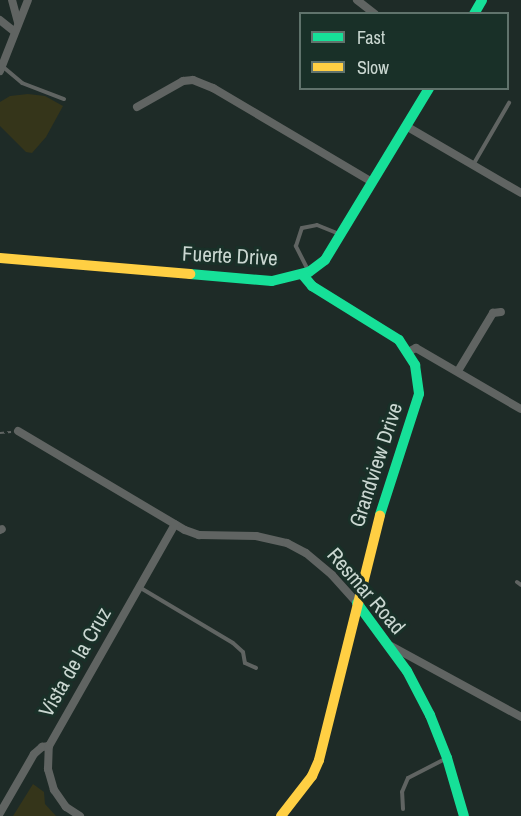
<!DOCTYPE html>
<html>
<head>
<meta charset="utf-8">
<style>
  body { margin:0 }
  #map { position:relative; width:521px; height:816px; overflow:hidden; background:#1e2b27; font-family:"Archivo Narrow",sans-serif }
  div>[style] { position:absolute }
  .green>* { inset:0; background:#35351a }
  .path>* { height:1.5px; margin-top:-0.75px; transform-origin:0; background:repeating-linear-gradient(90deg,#5f6462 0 4.5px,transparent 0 7.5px) }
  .lane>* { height:4px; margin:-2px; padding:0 2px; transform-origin:2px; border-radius:2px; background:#606462 }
  .street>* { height:8px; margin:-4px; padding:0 4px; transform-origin:4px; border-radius:4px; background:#606462 }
  .fast>* { height:10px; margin:-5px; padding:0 5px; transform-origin:5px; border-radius:5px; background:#16e098 }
  .slow>* { height:10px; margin:-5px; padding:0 5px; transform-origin:5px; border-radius:5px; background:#ffcf43 }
  span { translate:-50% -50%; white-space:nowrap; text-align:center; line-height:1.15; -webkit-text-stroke:6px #193028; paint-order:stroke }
  .street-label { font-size:21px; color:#cad7d1 }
  .legend { position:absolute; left:299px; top:12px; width:210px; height:78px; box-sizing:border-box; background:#193028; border:2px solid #60736c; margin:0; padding:8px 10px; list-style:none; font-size:18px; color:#cad7d1 }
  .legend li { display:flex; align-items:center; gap:12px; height:30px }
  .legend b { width:30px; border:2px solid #60736c }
</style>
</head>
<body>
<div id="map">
  <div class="green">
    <div style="clip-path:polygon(28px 94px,45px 96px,63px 106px,46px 137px,32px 153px,26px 152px,0 126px,0 102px,10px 96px)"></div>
    <div style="clip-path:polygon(33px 784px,44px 792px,45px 804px,56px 816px,13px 816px)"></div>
  </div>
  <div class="path">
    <div style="left:0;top:433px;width:11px;rotate:-5deg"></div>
  </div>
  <div class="lane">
    <div style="left:2px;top:66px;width:26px;rotate:40deg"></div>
    <div style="left:22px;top:83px;width:45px;rotate:20.9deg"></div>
    <div style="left:473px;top:165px;width:72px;rotate:-59.9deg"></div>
    <div style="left:308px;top:270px;width:27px;rotate:-117deg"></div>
    <div style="left:296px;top:246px;width:19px;rotate:-72deg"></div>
    <div style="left:302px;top:228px;width:15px;rotate:-11deg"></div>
    <div style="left:317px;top:225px;width:24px;rotate:22deg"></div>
    <div style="left:517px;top:582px;width:5px;rotate:37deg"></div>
    <div style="left:139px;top:587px;width:109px;rotate:30.8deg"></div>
    <div style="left:233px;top:643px;width:13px;rotate:42deg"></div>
    <div style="left:243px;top:652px;width:11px;rotate:80deg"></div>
    <div style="left:245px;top:663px;width:12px;rotate:24deg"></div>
    <div style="left:403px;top:809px;width:17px;rotate:-93deg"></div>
    <div style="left:402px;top:792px;width:15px;rotate:-67deg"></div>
    <div style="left:408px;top:778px;width:42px;rotate:-27.2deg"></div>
  </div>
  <div class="street">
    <div style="left:12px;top:0;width:23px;rotate:75deg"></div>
    <div style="left:357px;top:0;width:23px;rotate:38deg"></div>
    <div style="left:0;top:20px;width:19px;rotate:39deg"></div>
    <div style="left:0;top:71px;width:76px;rotate:-68.5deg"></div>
    <div style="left:137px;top:107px;width:53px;rotate:-29.5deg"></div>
    <div style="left:183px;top:81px;width:10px;rotate:-6deg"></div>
    <div style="left:193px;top:80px;width:22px;rotate:22deg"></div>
    <div style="left:213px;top:88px;width:185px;rotate:30.6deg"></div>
    <div style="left:406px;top:126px;width:133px;rotate:30.2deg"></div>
    <div style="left:408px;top:352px;width:9px;rotate:-27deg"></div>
    <div style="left:416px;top:348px;width:121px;rotate:30.2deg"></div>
    <div style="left:458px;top:371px;width:68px;rotate:-58.9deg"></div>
    <div style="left:493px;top:313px;width:8px;rotate:-7deg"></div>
    <div style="left:18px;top:431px;width:194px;rotate:30.7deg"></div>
    <div style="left:185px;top:530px;width:15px;rotate:20deg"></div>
    <div style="left:199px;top:535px;width:57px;rotate:1deg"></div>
    <div style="left:256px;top:536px;width:32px;rotate:13deg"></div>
    <div style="left:287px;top:543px;width:21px;rotate:28deg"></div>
    <div style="left:306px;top:553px;width:34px;rotate:40deg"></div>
    <div style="left:332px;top:575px;width:38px;rotate:48deg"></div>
    <div style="left:0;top:530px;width:2px;rotate:-27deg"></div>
    <div style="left:391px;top:646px;width:148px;rotate:28.6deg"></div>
    <div style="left:0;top:813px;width:68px;rotate:-60deg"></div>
    <div style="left:34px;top:754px;width:11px;rotate:-41deg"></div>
    <div style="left:42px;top:747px;width:7px;rotate:-8deg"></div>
    <div style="left:80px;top:816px;width:17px;rotate:-147deg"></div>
    <div style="left:66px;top:807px;width:21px;rotate:-125deg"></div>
    <div style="left:54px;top:790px;width:22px;rotate:-106deg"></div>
    <div style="left:48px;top:769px;width:23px;rotate:-88deg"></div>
    <div style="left:49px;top:746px;width:255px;rotate:-60.4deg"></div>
  </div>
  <div class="fast">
    <div style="left:474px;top:14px;width:16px;rotate:-60deg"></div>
    <div style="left:190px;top:274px;width:82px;rotate:4.9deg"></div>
    <div style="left:272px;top:281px;width:38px;rotate:-14deg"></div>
    <div style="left:309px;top:272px;width:20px;rotate:-37deg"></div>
    <div style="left:325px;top:260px;width:201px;rotate:-58.8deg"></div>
    <div style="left:302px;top:274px;width:16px;rotate:50deg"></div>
    <div style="left:312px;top:286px;width:102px;rotate:31.8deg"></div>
    <div style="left:399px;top:340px;width:30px;rotate:57deg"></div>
    <div style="left:415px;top:365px;width:29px;rotate:82deg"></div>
    <div style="left:419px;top:394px;width:127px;rotate:107.9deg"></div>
    <div style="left:357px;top:603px;width:84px;rotate:53.7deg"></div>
    <div style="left:407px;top:671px;width:50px;rotate:62.4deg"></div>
    <div style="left:430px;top:715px;width:46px;rotate:68.4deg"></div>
    <div style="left:447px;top:758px;width:60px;rotate:73.7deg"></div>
  </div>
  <div class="slow">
    <div style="left:0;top:258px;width:191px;rotate:4.8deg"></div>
    <div style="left:281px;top:816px;width:51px;rotate:-52.2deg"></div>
    <div style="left:312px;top:776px;width:17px;rotate:-66deg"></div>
    <div style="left:319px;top:760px;width:252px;rotate:-76deg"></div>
  </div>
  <div class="street-label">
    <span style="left:230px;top:256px;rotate:3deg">Fuerte Drive</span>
    <span style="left:376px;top:465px;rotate:-72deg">Grandview Drive</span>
    <span style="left:366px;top:591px;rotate:49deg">Resmar Road</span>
    <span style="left:75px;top:662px;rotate:-60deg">Vista de la Cruz</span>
  </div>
  <ul class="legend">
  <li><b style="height:8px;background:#16e098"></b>Fast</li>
  <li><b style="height:8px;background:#ffcf43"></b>Slow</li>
  </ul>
</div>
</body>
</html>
